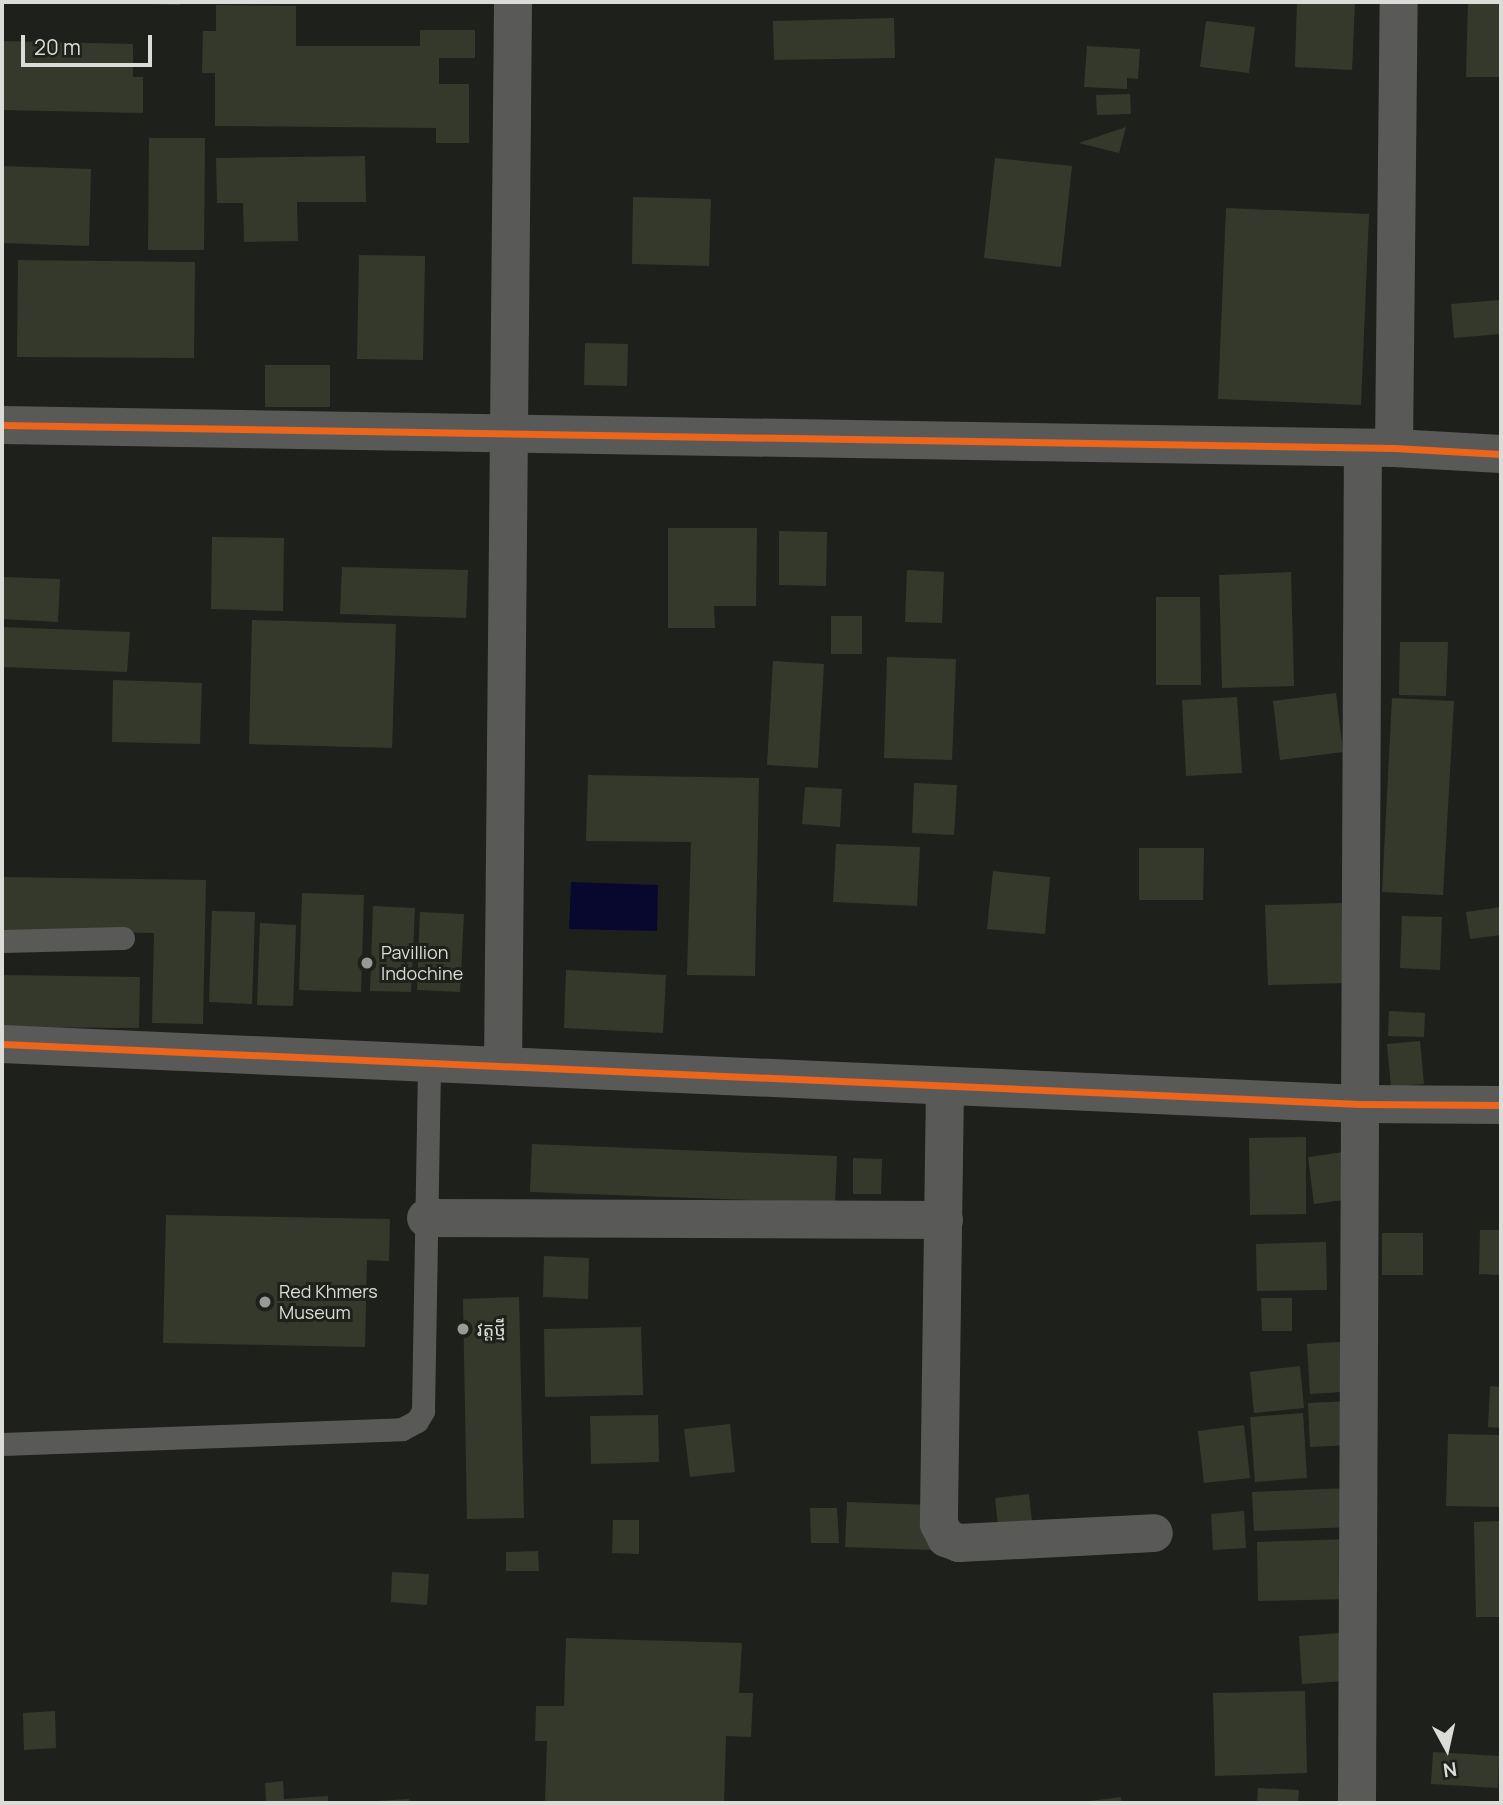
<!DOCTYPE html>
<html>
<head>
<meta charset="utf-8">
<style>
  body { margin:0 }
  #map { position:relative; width:1503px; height:1805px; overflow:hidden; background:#1e201b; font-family:Manrope,"Noto Sans Khmer",sans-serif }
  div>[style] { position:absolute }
  .water>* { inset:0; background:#08082f }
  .building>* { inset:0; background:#35392c }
  .lane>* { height:23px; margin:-11.5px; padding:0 11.5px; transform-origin:11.5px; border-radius:11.5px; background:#595a57 }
  .street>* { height:38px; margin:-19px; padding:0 19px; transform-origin:19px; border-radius:19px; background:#595a57 }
  .cycleway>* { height:7px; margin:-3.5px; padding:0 3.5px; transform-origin:3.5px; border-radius:3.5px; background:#eb651d }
  .dots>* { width:19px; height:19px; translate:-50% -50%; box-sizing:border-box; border:4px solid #1e211a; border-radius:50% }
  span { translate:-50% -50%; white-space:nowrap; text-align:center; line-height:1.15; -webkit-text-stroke:6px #1e211a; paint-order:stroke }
  .poi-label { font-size:18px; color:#dbdcd8 }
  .left { translate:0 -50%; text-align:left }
  .frame { position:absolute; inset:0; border:4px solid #dbdcd8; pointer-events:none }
  .north { position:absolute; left:1412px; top:1714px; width:70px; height:70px; -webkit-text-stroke:5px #1e211a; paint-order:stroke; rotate:172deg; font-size:19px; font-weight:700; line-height:28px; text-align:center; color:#dbdcd8 }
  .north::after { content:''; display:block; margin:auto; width:24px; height:32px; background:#dbdcd8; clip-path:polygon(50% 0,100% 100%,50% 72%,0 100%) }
  .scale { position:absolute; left:21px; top:35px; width:131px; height:32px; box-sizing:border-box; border:4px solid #dbdcd8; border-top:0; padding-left:9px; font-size:21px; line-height:24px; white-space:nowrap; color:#dbdcd8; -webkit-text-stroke:5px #1e211a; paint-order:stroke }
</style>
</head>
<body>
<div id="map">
  <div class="water">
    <div style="clip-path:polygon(571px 882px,658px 885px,657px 931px,569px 929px)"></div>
  </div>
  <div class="building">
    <div style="clip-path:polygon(150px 2px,180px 2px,180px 5px,150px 4px)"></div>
    <div style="clip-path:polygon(1297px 2px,1355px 2px,1352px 70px,1295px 67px)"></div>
    <div style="clip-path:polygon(1468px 2px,1501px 2px,1501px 77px,1466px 77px)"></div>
    <div style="clip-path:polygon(216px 5px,296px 6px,296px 46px,420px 46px,420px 30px,475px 30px,475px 58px,439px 58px,439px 84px,469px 84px,469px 143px,436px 143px,436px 128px,215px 126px,215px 73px,202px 73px,203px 31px,216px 31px)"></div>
    <div style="clip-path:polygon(894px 18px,895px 58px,774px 60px,773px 21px)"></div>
    <div style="clip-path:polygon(1206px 21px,1255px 27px,1249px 73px,1200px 67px)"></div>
    <div style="clip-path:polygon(2px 41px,133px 44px,133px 77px,143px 77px,143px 113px,2px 110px)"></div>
    <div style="clip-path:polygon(1087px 46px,1140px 49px,1138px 79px,1127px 78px,1127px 89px,1084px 87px)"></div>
    <div style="clip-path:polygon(1130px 94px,1131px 114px,1097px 115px,1096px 95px)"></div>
    <div style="clip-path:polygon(1126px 127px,1119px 153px,1079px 143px)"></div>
    <div style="clip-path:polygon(149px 138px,205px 138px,204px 250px,148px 250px)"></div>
    <div style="clip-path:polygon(365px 156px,366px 202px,297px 202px,298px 241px,244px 242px,243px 203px,217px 203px,216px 158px)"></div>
    <div style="clip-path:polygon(995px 158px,1072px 166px,1061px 267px,984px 258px)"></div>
    <div style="clip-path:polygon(2px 166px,91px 169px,89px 246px,2px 243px)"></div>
    <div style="clip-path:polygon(633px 197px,711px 199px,709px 266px,632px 264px)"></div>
    <div style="clip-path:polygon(1226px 208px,1369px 214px,1361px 405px,1218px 399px)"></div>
    <div style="clip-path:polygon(359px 255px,425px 256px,423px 360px,357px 359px)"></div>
    <div style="clip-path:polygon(18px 260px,195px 262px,194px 358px,17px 357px)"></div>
    <div style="clip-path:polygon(1500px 300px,1501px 334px,1454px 338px,1451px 304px)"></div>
    <div style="clip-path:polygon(585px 343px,628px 344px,627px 386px,584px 385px)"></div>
    <div style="clip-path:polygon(265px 365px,330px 365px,330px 407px,265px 407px)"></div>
    <div style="clip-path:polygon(668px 528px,757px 528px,756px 606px,714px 606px,715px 628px,668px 628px)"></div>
    <div style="clip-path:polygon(779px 531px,827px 532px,826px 586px,779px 585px)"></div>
    <div style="clip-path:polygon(212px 537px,284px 538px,283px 611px,211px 609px)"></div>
    <div style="clip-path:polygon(342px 567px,468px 570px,466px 618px,340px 614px)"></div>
    <div style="clip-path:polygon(907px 570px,944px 572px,942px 623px,905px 622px)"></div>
    <div style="clip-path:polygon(1291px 572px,1294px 686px,1222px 688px,1219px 575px)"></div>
    <div style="clip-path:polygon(2px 577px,60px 579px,58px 622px,2px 619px)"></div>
    <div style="clip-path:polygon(1156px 597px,1200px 597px,1201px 685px,1156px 685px)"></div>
    <div style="clip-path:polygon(831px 616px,862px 616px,862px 654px,831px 654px)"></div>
    <div style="clip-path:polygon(252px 620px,396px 624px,392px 748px,249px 744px)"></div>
    <div style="clip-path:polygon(2px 627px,130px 632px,127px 672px,2px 667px)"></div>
    <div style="clip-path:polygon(1400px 642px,1448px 642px,1446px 696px,1399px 695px)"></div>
    <div style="clip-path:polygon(887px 657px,956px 659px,952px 760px,884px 758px)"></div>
    <div style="clip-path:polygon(773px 661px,824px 664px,818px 768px,767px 765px)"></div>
    <div style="clip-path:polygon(113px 680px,202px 683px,200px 744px,112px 742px)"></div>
    <div style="clip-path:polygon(1336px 693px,1343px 752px,1280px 760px,1273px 701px)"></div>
    <div style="clip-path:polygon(1237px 697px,1242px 773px,1186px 776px,1182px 700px)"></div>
    <div style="clip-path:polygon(1392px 698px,1454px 701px,1443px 895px,1382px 892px)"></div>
    <div style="clip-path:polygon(588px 775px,759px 778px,755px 976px,687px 975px,691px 842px,586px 841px)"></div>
    <div style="clip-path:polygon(914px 783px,957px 785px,954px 835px,912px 833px)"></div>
    <div style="clip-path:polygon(805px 787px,842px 789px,840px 827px,802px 824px)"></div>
    <div style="clip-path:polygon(836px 844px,920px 847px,917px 906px,833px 902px)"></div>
    <div style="clip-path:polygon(1139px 848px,1204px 848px,1203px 900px,1139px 900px)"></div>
    <div style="clip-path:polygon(993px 871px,1050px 877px,1045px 934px,987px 929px)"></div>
    <div style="clip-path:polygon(2px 877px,206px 880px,203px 1024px,152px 1023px,154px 933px,2px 931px)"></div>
    <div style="clip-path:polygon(302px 893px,364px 895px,361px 992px,299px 990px)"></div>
    <div style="clip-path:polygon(1347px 903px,1349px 983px,1268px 985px,1265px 905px)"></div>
    <div style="clip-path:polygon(373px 906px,415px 908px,411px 992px,370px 991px)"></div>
    <div style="clip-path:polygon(1501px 907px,1501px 935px,1470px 939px,1466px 912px)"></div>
    <div style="clip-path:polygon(212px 911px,255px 912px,252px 1004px,209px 1002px)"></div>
    <div style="clip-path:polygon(420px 912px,464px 914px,460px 992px,417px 990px)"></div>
    <div style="clip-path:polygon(1402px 916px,1442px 917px,1440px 970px,1400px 968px)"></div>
    <div style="clip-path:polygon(260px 923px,296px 925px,293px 1006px,257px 1005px)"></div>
    <div style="clip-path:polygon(566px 970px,666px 975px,663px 1033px,564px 1028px)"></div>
    <div style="clip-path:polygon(2px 975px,140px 977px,139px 1028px,2px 1027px)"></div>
    <div style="clip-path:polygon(1389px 1011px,1425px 1013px,1424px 1037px,1388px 1036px)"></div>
    <div style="clip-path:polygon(1420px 1041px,1424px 1084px,1391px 1087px,1387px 1044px)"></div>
    <div style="clip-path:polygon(1306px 1137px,1306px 1214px,1250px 1215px,1249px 1138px)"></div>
    <div style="clip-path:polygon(532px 1144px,837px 1156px,835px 1203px,530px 1192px)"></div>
    <div style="clip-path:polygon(1351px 1151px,1357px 1198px,1314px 1204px,1308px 1157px)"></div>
    <div style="clip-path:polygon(853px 1158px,882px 1159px,881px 1194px,853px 1194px)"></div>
    <div style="clip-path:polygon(166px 1215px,390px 1219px,389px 1261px,367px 1260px,365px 1347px,163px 1343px)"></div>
    <div style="clip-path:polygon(1480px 1230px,1501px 1230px,1501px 1275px,1479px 1274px)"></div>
    <div style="clip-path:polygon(1382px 1233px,1423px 1233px,1423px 1275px,1382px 1275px)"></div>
    <div style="clip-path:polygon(1326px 1242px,1327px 1290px,1257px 1291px,1256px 1244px)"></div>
    <div style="clip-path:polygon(544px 1256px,589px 1258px,588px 1299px,543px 1297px)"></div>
    <div style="clip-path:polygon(519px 1297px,524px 1518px,467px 1519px,463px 1299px)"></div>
    <div style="clip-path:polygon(1261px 1298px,1292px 1298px,1292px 1331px,1262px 1331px)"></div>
    <div style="clip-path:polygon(641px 1327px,643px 1395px,545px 1397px,544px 1329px)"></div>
    <div style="clip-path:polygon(1352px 1341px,1357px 1391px,1310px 1394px,1307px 1344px)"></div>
    <div style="clip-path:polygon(1300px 1366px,1304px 1408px,1254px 1413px,1250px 1372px)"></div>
    <div style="clip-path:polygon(1490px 1386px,1501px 1387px,1501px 1428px,1488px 1427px)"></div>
    <div style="clip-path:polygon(1349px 1401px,1350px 1445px,1310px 1447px,1308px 1403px)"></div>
    <div style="clip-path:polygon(1303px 1413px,1307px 1478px,1255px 1482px,1250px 1417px)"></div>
    <div style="clip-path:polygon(658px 1415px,659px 1462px,591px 1464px,590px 1416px)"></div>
    <div style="clip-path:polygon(730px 1424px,735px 1472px,690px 1477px,684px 1429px)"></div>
    <div style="clip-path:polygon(1244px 1425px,1250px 1478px,1204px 1483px,1198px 1431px)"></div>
    <div style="clip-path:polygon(1448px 1434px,1501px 1435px,1501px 1507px,1446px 1506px)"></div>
    <div style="clip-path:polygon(1350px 1488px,1352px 1527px,1254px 1531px,1252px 1492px)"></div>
    <div style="clip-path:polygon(1029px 1494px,1033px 1531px,999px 1535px,995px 1498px)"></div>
    <div style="clip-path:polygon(847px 1502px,933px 1505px,932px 1550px,845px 1547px)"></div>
    <div style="clip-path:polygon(810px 1508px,837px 1508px,839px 1543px,811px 1543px)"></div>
    <div style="clip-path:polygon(1244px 1511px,1246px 1548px,1213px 1550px,1211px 1514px)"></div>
    <div style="clip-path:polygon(613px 1520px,639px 1520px,639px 1554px,612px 1553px)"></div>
    <div style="clip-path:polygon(1501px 1521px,1501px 1617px,1476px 1617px,1474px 1522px)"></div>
    <div style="clip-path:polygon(1351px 1539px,1353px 1599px,1258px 1601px,1257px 1542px)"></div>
    <div style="clip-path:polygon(538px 1551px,539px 1571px,506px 1571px,506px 1552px)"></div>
    <div style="clip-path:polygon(392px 1572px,429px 1574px,427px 1605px,391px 1602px)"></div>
    <div style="clip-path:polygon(1341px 1633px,1344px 1681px,1302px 1684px,1299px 1636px)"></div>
    <div style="clip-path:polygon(566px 1638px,742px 1643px,739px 1693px,753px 1693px,751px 1737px,726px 1736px,724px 1803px,545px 1803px,547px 1741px,535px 1741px,536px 1706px,564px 1706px)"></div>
    <div style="clip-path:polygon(1305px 1691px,1307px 1773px,1215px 1776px,1213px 1693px)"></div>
    <div style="clip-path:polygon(55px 1711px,56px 1748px,24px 1750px,23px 1713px)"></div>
    <div style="clip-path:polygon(1433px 1752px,1499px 1756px,1498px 1788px,1431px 1784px)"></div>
    <div style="clip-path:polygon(283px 1781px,284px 1799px,328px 1796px,328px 1803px,257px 1803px,266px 1801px,265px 1783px)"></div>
    <div style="clip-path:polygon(1258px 1788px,1299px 1790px,1298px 1803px,1257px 1803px)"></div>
    <div style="clip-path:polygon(1121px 1797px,1121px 1803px,1083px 1803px,1083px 1802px)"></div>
    <div style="clip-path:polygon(409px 1799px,409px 1803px,376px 1803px,376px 1801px)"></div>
  </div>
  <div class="lane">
    <div style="left:2px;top:941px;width:121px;rotate:-1.4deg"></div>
    <div style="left:2px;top:1444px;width:400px;rotate:-2.1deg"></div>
    <div style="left:402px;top:1429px;width:17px;rotate:-28deg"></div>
    <div style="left:417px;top:1421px;width:12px;rotate:-59deg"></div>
    <div style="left:423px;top:1411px;width:347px;rotate:-89deg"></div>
  </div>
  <div class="street">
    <div style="left:2px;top:425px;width:1392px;rotate:0.95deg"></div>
    <div style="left:1394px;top:448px;width:107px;rotate:3.2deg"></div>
    <div style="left:1394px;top:448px;width:446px;rotate:-89.4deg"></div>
    <div style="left:2px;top:1044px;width:1359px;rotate:2.53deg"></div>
    <div style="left:1360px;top:1104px;width:141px;rotate:0.4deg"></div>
    <div style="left:503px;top:1066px;width:1064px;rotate:-89.46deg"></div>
    <div style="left:945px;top:1086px;width:438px;rotate:90.8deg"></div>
    <div style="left:939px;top:1524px;width:16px;rotate:63deg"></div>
    <div style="left:946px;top:1538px;width:14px;rotate:21deg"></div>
    <div style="left:959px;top:1543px;width:195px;rotate:-2.9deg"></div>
    <div style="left:426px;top:1218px;width:518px;rotate:0.22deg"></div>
    <div style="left:1357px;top:1803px;width:1354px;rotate:-89.75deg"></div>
  </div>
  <div class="cycleway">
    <div style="left:2px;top:425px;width:1392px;rotate:0.95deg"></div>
    <div style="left:1394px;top:448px;width:107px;rotate:3.2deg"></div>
    <div style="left:2px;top:1044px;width:1359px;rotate:2.53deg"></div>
    <div style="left:1360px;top:1104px;width:141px;rotate:0.4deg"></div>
  </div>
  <div class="dots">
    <div style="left:367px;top:963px;background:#999a96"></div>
    <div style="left:265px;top:1302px;background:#999a96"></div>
    <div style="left:463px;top:1329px;background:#999a96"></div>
  </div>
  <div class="poi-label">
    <span class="left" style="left:381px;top:963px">Pavillion<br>Indochine</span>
    <span class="left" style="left:279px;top:1302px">Red Khmers<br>Museum</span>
    <span class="left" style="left:477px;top:1329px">វត្តថ្មី</span>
  </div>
  <div class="frame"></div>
  <div class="north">N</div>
  <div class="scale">20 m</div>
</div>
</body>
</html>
